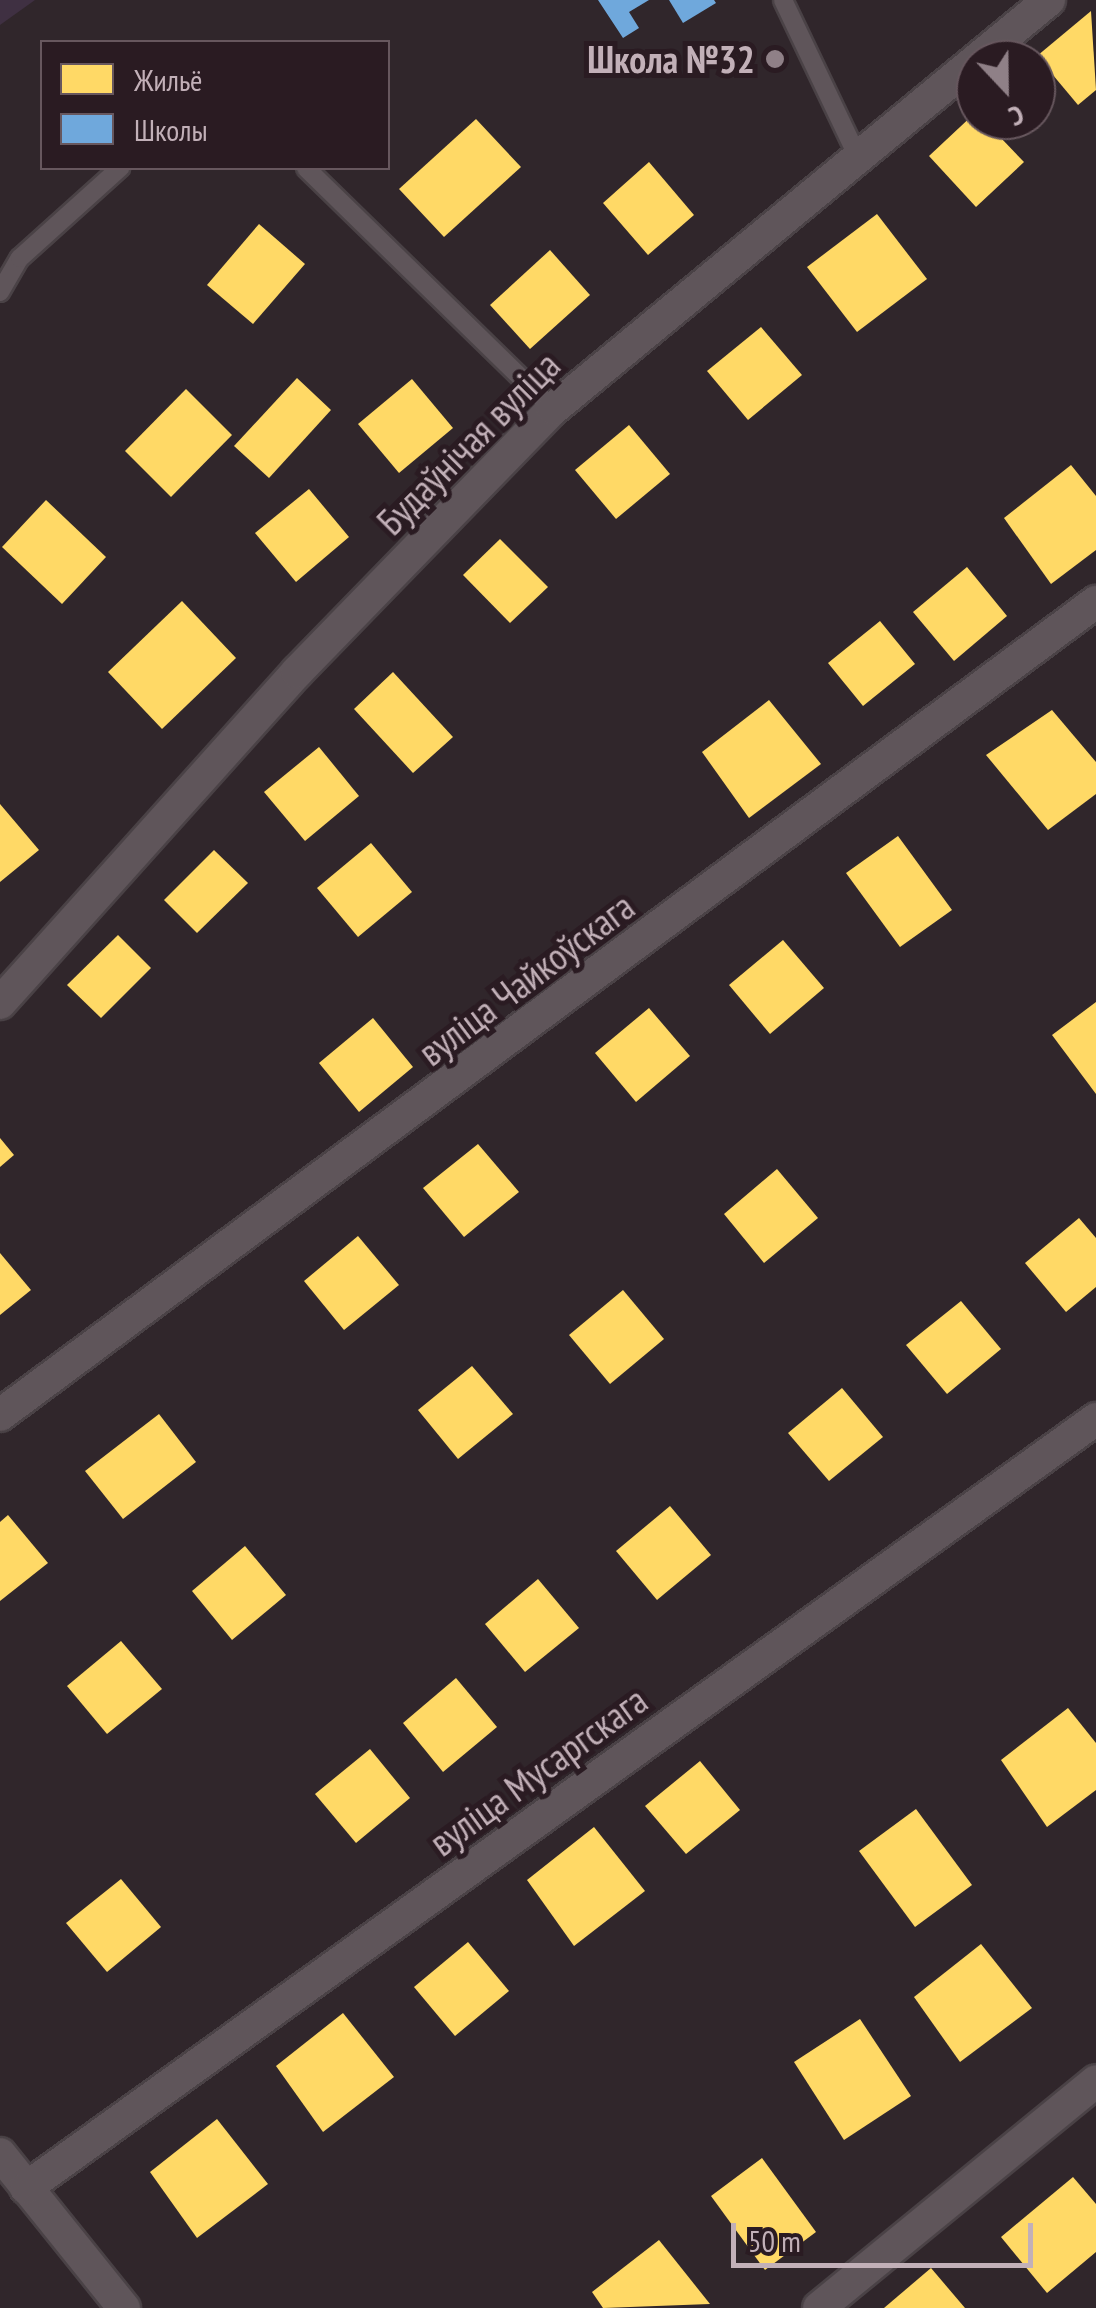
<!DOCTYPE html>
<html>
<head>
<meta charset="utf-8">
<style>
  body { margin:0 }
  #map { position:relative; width:1096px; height:2308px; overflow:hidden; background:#30262b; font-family:"PT Sans Narrow",sans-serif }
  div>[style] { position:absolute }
  .green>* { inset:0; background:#3f3042 }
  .homes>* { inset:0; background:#ffd966 }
  .schools>* { inset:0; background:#6fa8dc }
  .roads { filter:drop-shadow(2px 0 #4a4246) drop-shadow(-2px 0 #4a4246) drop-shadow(0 2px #4a4246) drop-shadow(0 -2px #4a4246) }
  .service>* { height:18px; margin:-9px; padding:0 9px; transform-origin:9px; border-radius:9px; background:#5f555a }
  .minor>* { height:32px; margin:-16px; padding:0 16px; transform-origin:16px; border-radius:16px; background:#5f555a }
  .dots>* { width:28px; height:28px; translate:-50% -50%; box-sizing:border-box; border:5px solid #2a1b22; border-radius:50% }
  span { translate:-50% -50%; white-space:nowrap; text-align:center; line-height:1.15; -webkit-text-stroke:10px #2a1b22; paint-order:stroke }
  .poi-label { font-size:38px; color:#c2b0b8; font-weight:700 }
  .right { translate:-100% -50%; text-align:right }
  .street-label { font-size:38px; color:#c2b0b8 }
  .legend { position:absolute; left:40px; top:40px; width:350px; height:130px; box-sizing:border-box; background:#2a1b22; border:2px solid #67575e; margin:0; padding:12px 18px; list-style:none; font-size:30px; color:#c2b0b8 }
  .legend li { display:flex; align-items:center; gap:20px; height:50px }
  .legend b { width:50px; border:2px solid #67575e }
  .north { position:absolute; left:956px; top:40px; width:100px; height:100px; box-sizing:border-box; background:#2a1b22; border:2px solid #67575e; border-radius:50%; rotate:158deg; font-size:28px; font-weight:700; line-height:40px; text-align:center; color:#c2b0b8 }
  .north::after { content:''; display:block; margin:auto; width:35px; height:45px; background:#8f8087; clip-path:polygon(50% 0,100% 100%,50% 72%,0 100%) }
  .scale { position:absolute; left:731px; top:2223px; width:302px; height:45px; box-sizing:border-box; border:5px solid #c2b0b8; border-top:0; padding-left:12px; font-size:30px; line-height:35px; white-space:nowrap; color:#c2b0b8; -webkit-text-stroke:8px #2a1b22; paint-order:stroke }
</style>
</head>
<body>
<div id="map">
  <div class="green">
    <div style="clip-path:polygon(0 0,35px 0,0 25px)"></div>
  </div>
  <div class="homes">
    <div style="clip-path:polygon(1091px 11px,1096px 90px,1078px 105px,1037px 56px)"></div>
    <div style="clip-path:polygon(976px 112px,1024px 162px,976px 207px,929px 156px)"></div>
    <div style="clip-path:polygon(476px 119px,521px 167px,444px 237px,399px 189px)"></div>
    <div style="clip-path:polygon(649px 162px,694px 215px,648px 255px,603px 203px)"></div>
    <div style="clip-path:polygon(877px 214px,927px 279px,857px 332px,807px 267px)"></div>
    <div style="clip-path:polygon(259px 224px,305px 264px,253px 324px,207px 285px)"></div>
    <div style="clip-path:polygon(550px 250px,590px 295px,530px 349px,490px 305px)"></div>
    <div style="clip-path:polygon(761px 327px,802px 375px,748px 420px,707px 371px)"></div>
    <div style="clip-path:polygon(297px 378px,331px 410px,269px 478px,234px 446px)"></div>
    <div style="clip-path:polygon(412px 379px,453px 428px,399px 473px,358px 424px)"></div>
    <div style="clip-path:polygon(186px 389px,232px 435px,171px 497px,125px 451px)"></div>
    <div style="clip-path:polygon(629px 425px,670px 474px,616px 519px,575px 470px)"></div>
    <div style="clip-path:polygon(1071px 465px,1096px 496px,1096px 550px,1051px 584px,1004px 518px)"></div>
    <div style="clip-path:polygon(309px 489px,349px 537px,296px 582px,255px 533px)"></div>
    <div style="clip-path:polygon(46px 500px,106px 557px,62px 604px,2px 547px)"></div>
    <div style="clip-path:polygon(500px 539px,548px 587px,510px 623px,463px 575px)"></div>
    <div style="clip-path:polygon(967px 567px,1007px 616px,954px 661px,913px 612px)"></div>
    <div style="clip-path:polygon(182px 601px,236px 658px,162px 729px,108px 672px)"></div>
    <div style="clip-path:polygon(880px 621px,915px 664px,863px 706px,828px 663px)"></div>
    <div style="clip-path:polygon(393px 672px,453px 737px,413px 773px,354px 709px)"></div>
    <div style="clip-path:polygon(769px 700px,821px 764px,749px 818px,702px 752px)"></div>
    <div style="clip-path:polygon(1052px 710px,1096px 762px,1096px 794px,1048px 830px,986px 755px)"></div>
    <div style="clip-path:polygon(319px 747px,359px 796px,305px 841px,264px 792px)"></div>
    <div style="clip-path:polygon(0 804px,39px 850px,0 882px)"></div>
    <div style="clip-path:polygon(898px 836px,952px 910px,900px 947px,846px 873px)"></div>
    <div style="clip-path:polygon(371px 843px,412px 892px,358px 937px,317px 888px)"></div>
    <div style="clip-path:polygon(214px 850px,248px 883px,197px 933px,164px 900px)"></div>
    <div style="clip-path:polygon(118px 935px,151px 968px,101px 1018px,67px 985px)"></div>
    <div style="clip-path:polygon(783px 940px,824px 988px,770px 1034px,729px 985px)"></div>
    <div style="clip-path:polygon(1096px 1002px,1096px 1094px,1052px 1035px)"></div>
    <div style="clip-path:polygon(649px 1008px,690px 1056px,636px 1102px,595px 1053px)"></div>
    <div style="clip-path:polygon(373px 1018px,413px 1067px,359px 1112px,319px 1063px)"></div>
    <div style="clip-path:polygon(0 1138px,14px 1155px,0 1167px)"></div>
    <div style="clip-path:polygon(478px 1144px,519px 1192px,464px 1237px,423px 1188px)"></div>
    <div style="clip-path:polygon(777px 1169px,818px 1218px,764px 1263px,724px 1214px)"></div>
    <div style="clip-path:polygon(1079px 1218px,1096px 1238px,1096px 1287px,1066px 1312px,1025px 1263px)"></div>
    <div style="clip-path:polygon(358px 1236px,399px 1285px,344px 1330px,304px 1281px)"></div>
    <div style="clip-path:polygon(0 1253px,31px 1290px,0 1315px)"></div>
    <div style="clip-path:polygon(623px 1290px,664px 1339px,610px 1384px,569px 1335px)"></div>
    <div style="clip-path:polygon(961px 1301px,1001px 1349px,947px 1394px,906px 1345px)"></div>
    <div style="clip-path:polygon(472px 1366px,513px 1414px,458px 1459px,418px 1410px)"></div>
    <div style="clip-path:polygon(842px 1388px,883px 1437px,829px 1481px,788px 1433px)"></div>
    <div style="clip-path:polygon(159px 1414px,196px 1462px,123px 1519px,85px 1471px)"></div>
    <div style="clip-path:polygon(670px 1506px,711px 1555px,657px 1600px,616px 1551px)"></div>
    <div style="clip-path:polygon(8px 1515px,48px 1563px,0 1601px,0 1522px)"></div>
    <div style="clip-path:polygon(245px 1546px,286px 1595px,232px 1640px,192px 1591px)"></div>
    <div style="clip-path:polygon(538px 1579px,579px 1628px,525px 1672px,485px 1624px)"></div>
    <div style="clip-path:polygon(121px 1641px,162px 1689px,107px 1734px,67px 1686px)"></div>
    <div style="clip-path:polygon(456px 1678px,497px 1727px,443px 1772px,403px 1723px)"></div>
    <div style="clip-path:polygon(1068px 1708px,1096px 1743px,1096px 1790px,1047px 1827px,1001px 1760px)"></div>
    <div style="clip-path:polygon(370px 1749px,410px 1798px,356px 1843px,315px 1794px)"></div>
    <div style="clip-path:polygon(700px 1761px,740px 1810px,686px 1854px,645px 1806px)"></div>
    <div style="clip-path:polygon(916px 1809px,972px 1885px,915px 1927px,859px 1851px)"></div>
    <div style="clip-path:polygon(594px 1827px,645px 1891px,574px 1946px,527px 1880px)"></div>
    <div style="clip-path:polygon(121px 1879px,161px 1927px,107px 1972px,66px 1923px)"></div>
    <div style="clip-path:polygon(468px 1942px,509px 1991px,455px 2036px,414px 1987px)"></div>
    <div style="clip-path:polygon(981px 1944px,1032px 2008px,960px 2062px,914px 1997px)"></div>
    <div style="clip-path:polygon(343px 2013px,394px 2077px,323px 2132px,276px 2066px)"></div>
    <div style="clip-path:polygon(860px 2019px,911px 2096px,844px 2140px,794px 2062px)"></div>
    <div style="clip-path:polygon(217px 2119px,268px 2184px,197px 2238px,150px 2172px)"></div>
    <div style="clip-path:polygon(762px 2158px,816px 2232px,765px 2270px,711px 2196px)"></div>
    <div style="clip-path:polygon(1073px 2177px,1096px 2204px,1096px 2252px,1047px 2293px,1001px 2237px)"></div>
    <div style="clip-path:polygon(659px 2240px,710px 2304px,603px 2308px,592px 2292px)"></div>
    <div style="clip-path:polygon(931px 2268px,965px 2308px,884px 2308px)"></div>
  </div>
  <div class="schools">
    <div style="clip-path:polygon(598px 0,649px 0,629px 12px,639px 28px,623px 38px)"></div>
    <div style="clip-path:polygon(669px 0,714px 0,716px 3px,683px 23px)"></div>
  </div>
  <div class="roads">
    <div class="service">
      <div style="left:783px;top:0;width:167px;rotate:64.5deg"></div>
      <div style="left:306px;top:168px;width:345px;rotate:44.3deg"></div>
      <div style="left:0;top:292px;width:39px;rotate:-60deg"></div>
      <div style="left:20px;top:258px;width:135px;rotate:-42deg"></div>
    </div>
    <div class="minor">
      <div style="left:0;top:1003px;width:445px;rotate:-48.1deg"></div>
      <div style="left:297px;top:672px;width:367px;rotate:-45.8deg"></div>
      <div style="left:553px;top:409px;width:643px;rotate:-39.51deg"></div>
      <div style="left:0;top:1415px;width:1365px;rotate:-36.57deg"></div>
      <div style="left:0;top:2154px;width:198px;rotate:51.2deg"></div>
      <div style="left:26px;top:2188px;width:1318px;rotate:-35.7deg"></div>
      <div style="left:819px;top:2308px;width:358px;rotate:-39.3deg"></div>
    </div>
  </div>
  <div class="dots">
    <div style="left:775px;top:59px;background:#8f8087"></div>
  </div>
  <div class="poi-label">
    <span class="right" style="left:755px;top:59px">Школа №32</span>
  </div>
  <div class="street-label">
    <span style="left:468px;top:443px;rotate:-45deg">Будаўнічая вуліца</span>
    <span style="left:526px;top:979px;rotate:-37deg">вуліца Чайкоўскага</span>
    <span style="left:538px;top:1771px;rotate:-36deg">вуліца Мусаргскага</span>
  </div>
  <ul class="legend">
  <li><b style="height:28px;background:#ffd966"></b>Жильё</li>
  <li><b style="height:28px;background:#6fa8dc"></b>Школы</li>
  </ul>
  <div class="north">С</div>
  <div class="scale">50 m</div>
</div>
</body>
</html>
